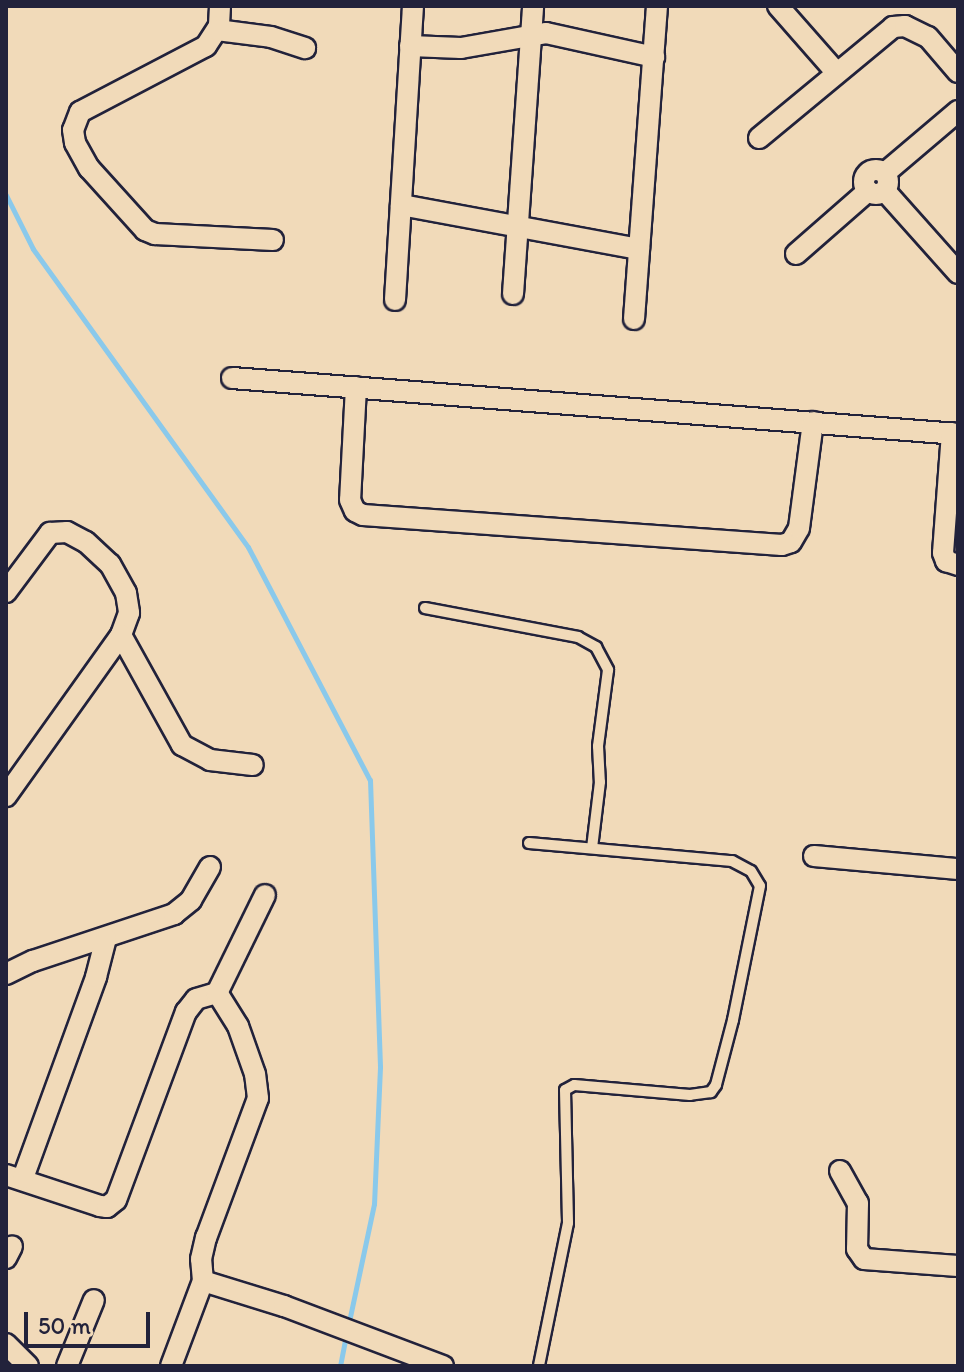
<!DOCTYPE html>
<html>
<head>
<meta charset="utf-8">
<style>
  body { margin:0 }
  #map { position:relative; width:964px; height:1372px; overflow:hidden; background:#f1dab9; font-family:Itim,sans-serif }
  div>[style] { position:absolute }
  .stream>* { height:5px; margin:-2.5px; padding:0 2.5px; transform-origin:2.5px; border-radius:2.5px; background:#8ac9eb }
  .roads { filter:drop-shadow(2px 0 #22223b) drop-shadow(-2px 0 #22223b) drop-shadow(0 2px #22223b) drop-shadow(0 -2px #22223b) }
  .lane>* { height:10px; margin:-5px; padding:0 5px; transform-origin:5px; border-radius:5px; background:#f1dab9 }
  .street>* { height:20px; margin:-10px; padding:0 10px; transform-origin:10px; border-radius:10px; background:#f1dab9 }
  .street>.ring { margin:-10px; padding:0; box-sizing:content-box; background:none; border:20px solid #f1dab9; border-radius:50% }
  span { translate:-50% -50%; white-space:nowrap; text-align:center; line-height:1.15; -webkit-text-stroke:7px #f1dab9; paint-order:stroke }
  .frame { position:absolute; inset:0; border:8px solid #22223b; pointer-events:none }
  .scale { position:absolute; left:24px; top:1312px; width:126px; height:36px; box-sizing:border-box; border:4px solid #22223b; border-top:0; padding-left:10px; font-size:24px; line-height:28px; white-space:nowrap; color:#22223b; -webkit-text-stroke:6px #f1dab9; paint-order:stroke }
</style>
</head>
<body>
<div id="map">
  <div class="stream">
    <div style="left:6px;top:195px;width:60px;rotate:63.4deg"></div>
    <div style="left:33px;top:249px;width:367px;rotate:54.2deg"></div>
    <div style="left:248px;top:547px;width:263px;rotate:62.4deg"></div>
    <div style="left:370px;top:780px;width:287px;rotate:88deg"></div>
    <div style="left:380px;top:1067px;width:137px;rotate:92.5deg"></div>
    <div style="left:374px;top:1204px;width:125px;rotate:102deg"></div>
    <div style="left:340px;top:1366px;width:31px;rotate:-79deg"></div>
  </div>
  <div class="roads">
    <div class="lane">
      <div style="left:425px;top:608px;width:156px;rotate:10.7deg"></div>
      <div style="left:578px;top:637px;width:21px;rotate:29deg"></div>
      <div style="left:596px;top:647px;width:26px;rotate:62deg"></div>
      <div style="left:608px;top:670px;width:77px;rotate:97.5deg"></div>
      <div style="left:598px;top:746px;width:36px;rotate:87deg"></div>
      <div style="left:600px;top:782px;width:66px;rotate:96.9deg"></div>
      <div style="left:529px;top:843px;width:204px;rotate:5.1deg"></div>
      <div style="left:732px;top:861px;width:21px;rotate:28deg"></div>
      <div style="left:751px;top:871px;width:17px;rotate:59deg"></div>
      <div style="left:760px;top:886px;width:137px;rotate:101.4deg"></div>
      <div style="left:733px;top:1020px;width:67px;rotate:104.7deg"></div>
      <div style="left:716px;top:1085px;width:9px;rotate:126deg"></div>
      <div style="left:711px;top:1092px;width:21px;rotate:172deg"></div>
      <div style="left:690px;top:1095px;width:116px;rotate:-175.1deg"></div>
      <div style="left:574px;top:1085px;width:10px;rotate:151deg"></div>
      <div style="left:565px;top:1090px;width:133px;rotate:88.7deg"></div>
      <div style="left:568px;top:1223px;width:146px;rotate:101.5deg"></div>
    </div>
    <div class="street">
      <div style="left:220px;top:6px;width:20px;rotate:93deg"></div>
      <div style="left:219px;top:26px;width:24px;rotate:123deg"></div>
      <div style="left:206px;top:46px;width:142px;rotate:152.4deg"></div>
      <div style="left:80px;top:112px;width:19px;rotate:111deg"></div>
      <div style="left:73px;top:130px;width:13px;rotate:81deg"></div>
      <div style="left:75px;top:143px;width:29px;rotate:61deg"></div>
      <div style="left:89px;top:168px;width:84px;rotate:47.9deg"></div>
      <div style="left:145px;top:230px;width:11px;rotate:22deg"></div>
      <div style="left:155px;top:234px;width:118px;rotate:2.9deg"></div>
      <div style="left:778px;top:6px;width:88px;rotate:48.7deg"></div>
      <div style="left:217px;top:30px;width:54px;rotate:7.4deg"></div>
      <div style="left:271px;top:37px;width:36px;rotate:18deg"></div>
      <div style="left:410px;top:46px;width:51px;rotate:2.2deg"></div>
      <div style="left:461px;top:48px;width:86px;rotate:-10deg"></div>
      <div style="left:546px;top:33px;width:111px;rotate:12.5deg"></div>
      <div style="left:759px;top:138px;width:174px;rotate:-39.6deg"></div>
      <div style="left:893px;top:27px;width:12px;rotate:-5deg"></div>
      <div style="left:905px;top:26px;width:25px;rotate:26deg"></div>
      <div style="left:928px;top:37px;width:46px;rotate:49.4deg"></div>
      <div class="ring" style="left:864px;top:170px;width:4px;height:4px"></div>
      <div style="left:885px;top:173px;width:96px;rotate:-40.3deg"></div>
      <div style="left:885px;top:191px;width:110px;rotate:48.3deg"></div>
      <div style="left:401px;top:205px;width:242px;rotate:10.5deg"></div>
      <div style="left:796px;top:254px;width:96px;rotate:-41.2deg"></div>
      <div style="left:513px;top:294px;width:289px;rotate:-86deg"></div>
      <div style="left:395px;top:300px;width:295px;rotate:-86.5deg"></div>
      <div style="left:634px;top:319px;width:314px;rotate:-85.8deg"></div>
      <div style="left:232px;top:378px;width:728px;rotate:4.41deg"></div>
      <div style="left:356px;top:387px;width:113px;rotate:93deg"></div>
      <div style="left:350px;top:500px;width:12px;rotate:66deg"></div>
      <div style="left:355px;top:511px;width:9px;rotate:27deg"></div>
      <div style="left:363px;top:515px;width:420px;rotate:4.1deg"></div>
      <div style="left:782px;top:545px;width:9px;rotate:-18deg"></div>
      <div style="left:791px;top:542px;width:16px;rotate:-60deg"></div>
      <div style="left:799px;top:528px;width:107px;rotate:-82.5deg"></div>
      <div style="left:952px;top:433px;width:120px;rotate:94.3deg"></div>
      <div style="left:943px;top:553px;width:9px;rotate:69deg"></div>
      <div style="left:946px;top:561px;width:13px;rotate:18deg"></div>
      <div style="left:6px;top:592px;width:74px;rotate:-53.3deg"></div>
      <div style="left:50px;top:533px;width:17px;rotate:-3deg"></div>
      <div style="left:67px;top:532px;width:21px;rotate:28deg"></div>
      <div style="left:86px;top:542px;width:33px;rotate:43deg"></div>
      <div style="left:110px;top:564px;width:33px;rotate:61deg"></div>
      <div style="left:126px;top:593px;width:20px;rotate:81deg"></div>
      <div style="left:129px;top:613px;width:23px;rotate:110deg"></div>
      <div style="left:121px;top:635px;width:198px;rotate:125.5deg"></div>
      <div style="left:121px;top:635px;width:126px;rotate:61deg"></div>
      <div style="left:182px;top:745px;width:32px;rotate:28deg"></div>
      <div style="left:210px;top:760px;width:43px;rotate:6.6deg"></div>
      <div style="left:814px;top:856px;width:145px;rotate:5.2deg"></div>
      <div style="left:6px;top:974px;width:30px;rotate:-26deg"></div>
      <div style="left:33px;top:961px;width:149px;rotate:-18.4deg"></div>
      <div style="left:174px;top:914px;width:22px;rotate:-39deg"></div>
      <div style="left:191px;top:900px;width:38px;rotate:-60deg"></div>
      <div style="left:840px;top:1171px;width:37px;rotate:61deg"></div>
      <div style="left:858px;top:1203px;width:46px;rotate:91.2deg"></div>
      <div style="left:857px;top:1249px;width:12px;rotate:55deg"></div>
      <div style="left:864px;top:1259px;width:94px;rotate:4.3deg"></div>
      <div style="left:6px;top:1175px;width:99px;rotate:18.3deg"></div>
      <div style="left:100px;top:1206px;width:7px;rotate:8deg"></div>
      <div style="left:107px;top:1207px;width:11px;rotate:-38deg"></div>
      <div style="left:116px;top:1200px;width:201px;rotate:-69.6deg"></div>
      <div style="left:186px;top:1012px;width:16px;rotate:-52deg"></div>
      <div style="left:196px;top:999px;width:22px;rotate:-16deg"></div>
      <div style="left:217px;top:993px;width:109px;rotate:-63.9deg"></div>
      <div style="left:23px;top:1178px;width:214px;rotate:-70deg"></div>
      <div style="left:96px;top:977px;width:40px;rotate:-75.6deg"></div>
      <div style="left:6px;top:1258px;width:13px;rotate:-63deg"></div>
      <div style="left:203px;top:1281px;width:85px;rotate:17.2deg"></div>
      <div style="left:284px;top:1306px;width:170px;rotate:20.7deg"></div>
      <div style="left:6px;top:1344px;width:31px;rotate:45deg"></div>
      <div style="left:67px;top:1366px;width:71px;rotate:-67.8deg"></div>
      <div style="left:171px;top:1366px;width:91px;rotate:-69.4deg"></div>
      <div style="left:203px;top:1281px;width:22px;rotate:-95deg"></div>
      <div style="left:201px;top:1259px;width:22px;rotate:-77deg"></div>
      <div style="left:206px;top:1238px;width:149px;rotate:-69.6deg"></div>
      <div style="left:258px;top:1098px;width:24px;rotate:-97deg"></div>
      <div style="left:255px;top:1074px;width:51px;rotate:-109.5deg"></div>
      <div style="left:238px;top:1026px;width:39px;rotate:-122deg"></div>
    </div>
  </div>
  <div class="frame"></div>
  <div class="scale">50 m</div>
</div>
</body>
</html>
